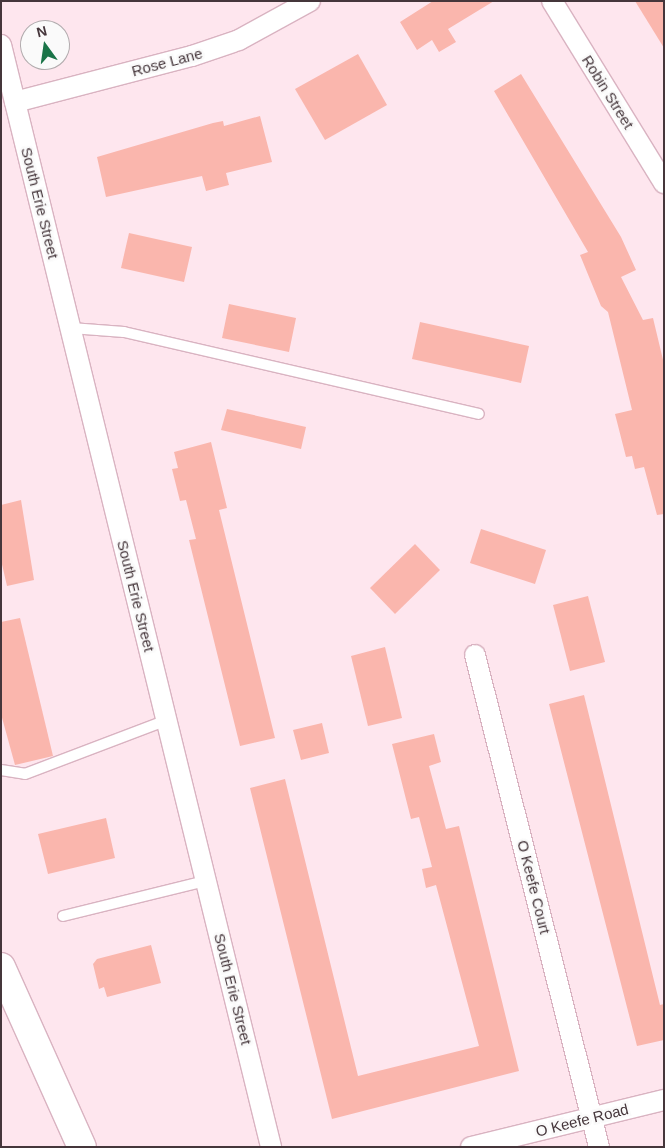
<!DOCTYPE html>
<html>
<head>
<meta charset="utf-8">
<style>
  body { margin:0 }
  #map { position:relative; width:665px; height:1148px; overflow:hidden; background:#fee6ee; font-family:Helvetica,sans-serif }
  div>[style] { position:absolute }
  .building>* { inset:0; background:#fab6ad }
  .roads { filter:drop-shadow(1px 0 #d9b3c1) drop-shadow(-1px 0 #d9b3c1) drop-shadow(0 1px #d9b3c1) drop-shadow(0 -1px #d9b3c1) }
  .lane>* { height:10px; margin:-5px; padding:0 5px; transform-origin:5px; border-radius:5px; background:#fff }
  .street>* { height:20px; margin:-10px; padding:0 10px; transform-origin:10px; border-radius:10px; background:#fff }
  .secondary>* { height:28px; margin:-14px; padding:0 14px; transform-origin:14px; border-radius:14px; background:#fff }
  span { translate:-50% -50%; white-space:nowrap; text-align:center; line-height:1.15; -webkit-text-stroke:5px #fafafa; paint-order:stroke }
  .street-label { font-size:15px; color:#45363b }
  .frame { position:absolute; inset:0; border:2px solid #45363b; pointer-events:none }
  .north { position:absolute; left:20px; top:20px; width:50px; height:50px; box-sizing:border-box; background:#fafafa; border:1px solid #b2acae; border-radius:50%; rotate:346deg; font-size:14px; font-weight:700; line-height:20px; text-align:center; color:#45363b }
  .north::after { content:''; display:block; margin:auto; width:18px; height:22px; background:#1a7448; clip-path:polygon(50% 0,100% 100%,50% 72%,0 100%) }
</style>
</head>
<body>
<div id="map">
  <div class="building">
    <div style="clip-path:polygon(433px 1px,494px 1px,448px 29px,456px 42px,439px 52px,432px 40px,417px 50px,400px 22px)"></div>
    <div style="clip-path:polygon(635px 1px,664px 1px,664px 48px)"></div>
    <div style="clip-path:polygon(358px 54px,387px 105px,325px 140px,295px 89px)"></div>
    <div style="clip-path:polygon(521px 74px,621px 237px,636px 270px,621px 277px,643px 320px,653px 318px,664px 364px,664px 514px,657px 515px,644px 467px,635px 469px,632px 456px,626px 457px,615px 414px,632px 410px,608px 312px,601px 306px,580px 255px,588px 252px,494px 91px)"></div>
    <div style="clip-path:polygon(260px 116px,272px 162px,226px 173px,229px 185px,206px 191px,202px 176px,106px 197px,97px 157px,213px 123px,223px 121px,224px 126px)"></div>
    <div style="clip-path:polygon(129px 233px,192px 247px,184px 282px,121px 268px)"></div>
    <div style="clip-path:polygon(229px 304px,296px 318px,289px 352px,222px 338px)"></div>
    <div style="clip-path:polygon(420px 322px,529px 346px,521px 383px,412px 359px)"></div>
    <div style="clip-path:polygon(227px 409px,306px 427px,301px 449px,221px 430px)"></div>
    <div style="clip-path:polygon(211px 442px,227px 508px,219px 510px,275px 738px,240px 746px,189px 540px,196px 539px,186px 500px,180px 501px,172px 469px,178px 468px,174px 452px)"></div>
    <div style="clip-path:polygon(21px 500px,34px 580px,7px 586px,1px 560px,1px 505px)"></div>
    <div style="clip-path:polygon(481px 529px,546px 550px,535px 584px,470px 563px)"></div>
    <div style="clip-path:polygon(415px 544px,440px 570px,395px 614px,370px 588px)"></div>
    <div style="clip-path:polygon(588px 596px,605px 662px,570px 671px,553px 605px)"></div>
    <div style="clip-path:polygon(20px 618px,53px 756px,15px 765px,1px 714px,1px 622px)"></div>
    <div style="clip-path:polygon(385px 647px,402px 718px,368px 726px,351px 656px)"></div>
    <div style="clip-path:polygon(584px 695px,660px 1005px,664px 1004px,664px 1040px,637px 1046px,549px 704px)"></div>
    <div style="clip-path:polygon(322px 723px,329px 753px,301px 760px,293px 730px)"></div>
    <div style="clip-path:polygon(434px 734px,441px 762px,429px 766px,446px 829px,459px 826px,519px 1071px,332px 1119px,250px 788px,285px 779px,358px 1076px,479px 1046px,436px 885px,426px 888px,422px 869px,432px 867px,419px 817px,411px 819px,392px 744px)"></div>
    <div style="clip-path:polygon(106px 818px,115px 858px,48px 874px,38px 834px)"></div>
    <div style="clip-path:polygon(151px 945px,161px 983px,107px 997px,104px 987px,99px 989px,93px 964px,97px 959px)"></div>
  </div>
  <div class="roads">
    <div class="lane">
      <div style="left:71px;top:328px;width:53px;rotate:4.3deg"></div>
      <div style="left:124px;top:332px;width:364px;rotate:13deg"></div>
      <div style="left:1px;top:770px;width:24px;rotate:9deg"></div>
      <div style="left:25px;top:774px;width:152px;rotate:-20.8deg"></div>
      <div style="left:63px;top:916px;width:147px;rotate:-13.8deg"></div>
    </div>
    <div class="street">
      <div style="left:552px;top:1px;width:214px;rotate:58.4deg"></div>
      <div style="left:1px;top:45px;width:1135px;rotate:76.23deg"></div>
      <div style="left:15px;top:102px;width:183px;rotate:-14.6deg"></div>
      <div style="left:192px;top:56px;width:50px;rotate:-18.8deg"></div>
      <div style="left:239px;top:40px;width:81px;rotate:-28.8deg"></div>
      <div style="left:475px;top:655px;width:507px;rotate:75.85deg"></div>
      <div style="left:471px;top:1147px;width:199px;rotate:-13.7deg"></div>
    </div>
    <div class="secondary">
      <div style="left:1px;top:967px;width:197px;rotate:65.8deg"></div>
    </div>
  </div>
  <div class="street-label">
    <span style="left:167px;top:62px;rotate:-15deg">Rose Lane</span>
    <span style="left:608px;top:92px;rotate:58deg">Robin Street</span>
    <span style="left:40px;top:203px;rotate:76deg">South Erie Street</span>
    <span style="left:136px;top:596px;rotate:76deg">South Erie Street</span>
    <span style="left:534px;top:887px;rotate:76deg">O Keefe Court</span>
    <span style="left:233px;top:989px;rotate:76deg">South Erie Street</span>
    <span style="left:582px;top:1120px;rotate:-14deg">O Keefe Road</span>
  </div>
  <div class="frame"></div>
  <div class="north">N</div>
</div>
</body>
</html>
